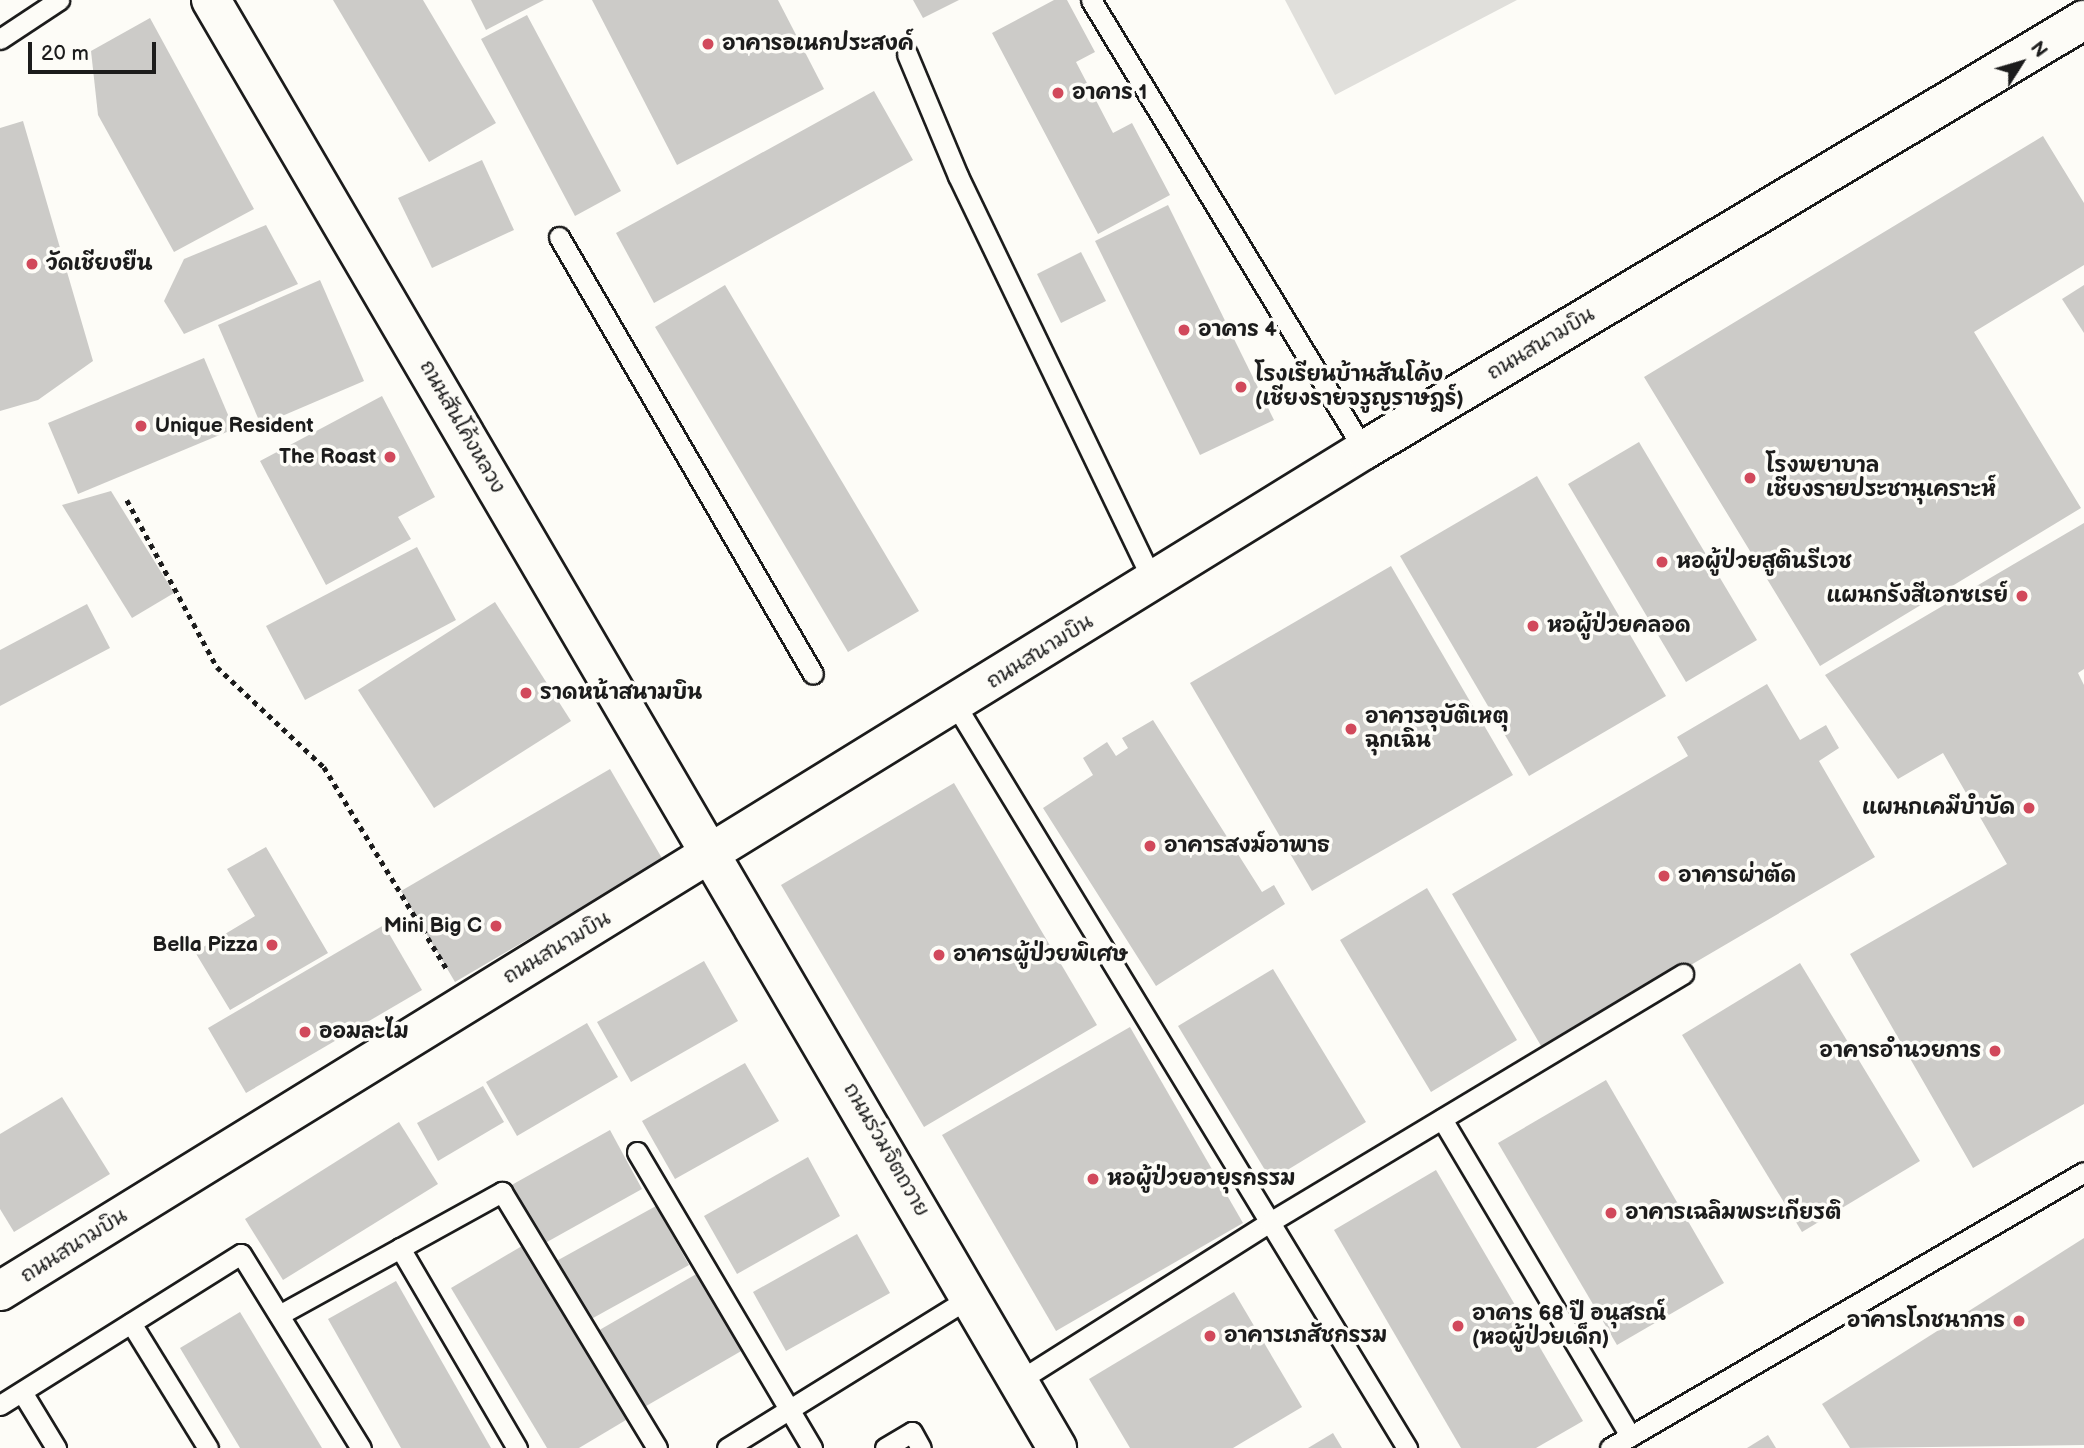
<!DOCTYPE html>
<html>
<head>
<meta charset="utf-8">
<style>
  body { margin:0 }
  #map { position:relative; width:2084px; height:1448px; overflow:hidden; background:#fdfcf7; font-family:"Balsamiq Sans","Playpen Sans Thai",sans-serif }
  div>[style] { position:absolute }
  .green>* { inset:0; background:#e0dfdb }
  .building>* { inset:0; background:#cccbc8 }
  .path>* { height:4.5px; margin-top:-2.25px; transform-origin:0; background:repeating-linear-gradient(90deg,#1c1c1c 0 5px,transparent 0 10px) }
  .roads { filter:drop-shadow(2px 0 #1c1c1c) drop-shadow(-2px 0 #1c1c1c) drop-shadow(0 2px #1c1c1c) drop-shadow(0 -2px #1c1c1c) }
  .service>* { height:19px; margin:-9.5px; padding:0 9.5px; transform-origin:9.5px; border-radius:9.5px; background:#fdfcf7 }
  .tertiary>* { height:38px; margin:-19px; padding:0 19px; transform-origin:19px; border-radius:19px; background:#fdfcf7 }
  .dots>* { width:19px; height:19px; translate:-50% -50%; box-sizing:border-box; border:4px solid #fdfcf7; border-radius:50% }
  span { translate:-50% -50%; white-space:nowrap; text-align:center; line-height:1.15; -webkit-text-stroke:7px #fdfcf7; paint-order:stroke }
  .poi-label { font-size:21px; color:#1c1c1c; font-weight:700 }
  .left { translate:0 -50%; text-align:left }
  .right { translate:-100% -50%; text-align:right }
  .street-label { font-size:21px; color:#1c1c1c }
  .north { position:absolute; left:1986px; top:28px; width:70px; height:70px; -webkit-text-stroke:5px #fdfcf7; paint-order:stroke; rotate:53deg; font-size:19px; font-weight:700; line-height:28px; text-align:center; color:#1c1c1c }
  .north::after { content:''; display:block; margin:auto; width:24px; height:32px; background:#1c1c1c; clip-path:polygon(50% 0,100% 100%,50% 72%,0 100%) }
  .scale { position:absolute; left:28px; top:42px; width:128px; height:32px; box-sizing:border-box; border:4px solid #1c1c1c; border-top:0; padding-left:9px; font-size:21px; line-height:24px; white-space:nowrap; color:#1c1c1c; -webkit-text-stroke:5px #fdfcf7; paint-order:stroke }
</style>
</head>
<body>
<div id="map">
  <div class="green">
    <div style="clip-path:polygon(1285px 0,1517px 0,1335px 95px)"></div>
  </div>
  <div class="building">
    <div style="clip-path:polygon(333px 0,423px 0,496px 123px,429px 162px)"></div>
    <div style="clip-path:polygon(471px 0,544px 0,486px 30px)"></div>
    <div style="clip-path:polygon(592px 0,778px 0,824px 89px,677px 165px)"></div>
    <div style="clip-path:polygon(913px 0,959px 0,923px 18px)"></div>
    <div style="clip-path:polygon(1054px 0,1067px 0,1095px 52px,1076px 62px,1113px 133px,1132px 123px,1170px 195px,1098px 234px,992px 33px)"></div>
    <div style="clip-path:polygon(527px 15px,621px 191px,575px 216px,481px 39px)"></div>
    <div style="clip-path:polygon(150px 18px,254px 209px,174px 252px,98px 115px,91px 51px)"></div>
    <div style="clip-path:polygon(874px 91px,913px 160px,654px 303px,616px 233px)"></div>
    <div style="clip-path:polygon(23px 121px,93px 361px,38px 400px,0 411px,0 128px)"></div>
    <div style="clip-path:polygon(2043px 136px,2084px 203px,2084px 265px,1974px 332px,2081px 508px,1820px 666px,1644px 377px)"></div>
    <div style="clip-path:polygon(482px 160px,514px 230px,432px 268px,398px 198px)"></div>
    <div style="clip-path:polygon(1168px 205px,1274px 420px,1200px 455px,1095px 241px)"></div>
    <div style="clip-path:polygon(266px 225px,298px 284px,184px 334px,164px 301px,184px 259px)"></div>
    <div style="clip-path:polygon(1081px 252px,1106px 301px,1061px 323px,1037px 274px)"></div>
    <div style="clip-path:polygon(320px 280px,364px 381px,261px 425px,218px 325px)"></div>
    <div style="clip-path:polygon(725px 285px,919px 611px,848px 652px,655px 327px)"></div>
    <div style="clip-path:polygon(2084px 285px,2084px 333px,2062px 299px)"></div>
    <div style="clip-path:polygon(204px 358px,234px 429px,78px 494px,48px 423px)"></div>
    <div style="clip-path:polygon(382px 396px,435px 497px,398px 517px,411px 539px,326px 585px,260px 461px)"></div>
    <div style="clip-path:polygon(1639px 442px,1757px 640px,1686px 682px,1568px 484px)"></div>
    <div style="clip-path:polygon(1537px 476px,1666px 696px,1529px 776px,1400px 556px)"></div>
    <div style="clip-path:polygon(111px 491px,174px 593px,132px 618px,62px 505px)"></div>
    <div style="clip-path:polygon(2084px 523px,2084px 669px,2078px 673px,2084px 685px,2084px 1104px,1973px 1168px,1850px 954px,2007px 864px,1943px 753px,1898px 779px,1825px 675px)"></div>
    <div style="clip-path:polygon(417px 547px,456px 620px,305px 700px,266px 626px)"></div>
    <div style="clip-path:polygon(1391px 566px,1513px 775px,1312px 891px,1190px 683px)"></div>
    <div style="clip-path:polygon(495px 602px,571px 721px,434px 808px,358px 690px)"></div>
    <div style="clip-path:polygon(87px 604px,110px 648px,0 706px,0 650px)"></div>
    <div style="clip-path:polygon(1767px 684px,1800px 740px,1826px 725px,1839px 748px,1819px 761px,1875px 857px,1544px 1051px,1452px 894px,1688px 756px,1677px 737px)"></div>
    <div style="clip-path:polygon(1153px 720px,1262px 892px,1274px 885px,1285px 904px,1156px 986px,1043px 808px,1093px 775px,1083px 758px,1107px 742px,1116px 756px,1128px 748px,1122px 738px)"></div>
    <div style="clip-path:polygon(610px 769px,663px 860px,455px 982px,401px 891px)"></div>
    <div style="clip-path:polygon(954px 783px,1097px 1025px,924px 1127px,781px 885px)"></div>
    <div style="clip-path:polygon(266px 847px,328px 953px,230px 1010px,195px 952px,255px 916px,227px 869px)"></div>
    <div style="clip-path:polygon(1427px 888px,1517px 1040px,1431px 1092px,1340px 940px)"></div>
    <div style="clip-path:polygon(384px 925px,422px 990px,246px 1093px,208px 1028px)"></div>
    <div style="clip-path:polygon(704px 961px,738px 1021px,631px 1082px,597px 1022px)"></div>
    <div style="clip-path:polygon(1800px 963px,1920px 1161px,1802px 1232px,1682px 1035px)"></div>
    <div style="clip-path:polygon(1273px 969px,1366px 1122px,1271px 1180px,1178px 1026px)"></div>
    <div style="clip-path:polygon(587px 1023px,618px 1077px,517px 1136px,486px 1082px)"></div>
    <div style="clip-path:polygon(1130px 1027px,1243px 1223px,1056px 1331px,942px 1135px)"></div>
    <div style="clip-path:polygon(745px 1063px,779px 1121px,675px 1179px,642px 1121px)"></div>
    <div style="clip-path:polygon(1606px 1080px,1724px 1283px,1617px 1345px,1498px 1143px)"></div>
    <div style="clip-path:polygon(483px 1086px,504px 1122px,438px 1161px,417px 1123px)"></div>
    <div style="clip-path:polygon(62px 1097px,110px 1174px,14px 1232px,0 1209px,0 1134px)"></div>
    <div style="clip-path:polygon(399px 1122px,438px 1184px,283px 1280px,245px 1219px)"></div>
    <div style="clip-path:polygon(610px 1130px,642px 1189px,538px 1247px,506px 1188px)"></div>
    <div style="clip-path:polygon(808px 1157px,840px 1216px,737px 1274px,704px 1216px)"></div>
    <div style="clip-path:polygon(1436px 1170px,1583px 1421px,1536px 1448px,1461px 1448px,1334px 1230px)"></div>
    <div style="clip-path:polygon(656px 1206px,689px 1265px,584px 1323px,551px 1264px)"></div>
    <div style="clip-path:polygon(857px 1234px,890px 1293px,786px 1351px,753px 1292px)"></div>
    <div style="clip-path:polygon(2084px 1238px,2084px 1445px,1850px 1448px,1822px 1404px)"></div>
    <div style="clip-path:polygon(522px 1246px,626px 1420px,579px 1448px,547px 1448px,451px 1288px)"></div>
    <div style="clip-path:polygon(698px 1273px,743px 1350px,641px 1409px,596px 1332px)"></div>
    <div style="clip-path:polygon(396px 1281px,491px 1448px,401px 1448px,328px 1319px)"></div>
    <div style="clip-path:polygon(1234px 1292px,1302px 1407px,1233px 1448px,1130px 1448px,1089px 1379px)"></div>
    <div style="clip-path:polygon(240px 1312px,322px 1448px,240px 1448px,180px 1348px)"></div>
    <div style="clip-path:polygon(1333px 1433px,1342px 1448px,1308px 1448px)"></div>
    <div style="clip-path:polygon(1768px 1435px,1776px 1448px,1747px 1448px)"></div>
  </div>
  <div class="path">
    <div style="left:127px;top:500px;width:190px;rotate:61.7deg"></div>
    <div style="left:217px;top:667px;width:146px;rotate:43.1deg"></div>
    <div style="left:324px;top:767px;width:237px;rotate:58.7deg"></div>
  </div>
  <div class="roads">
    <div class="service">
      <div style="left:1091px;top:0;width:526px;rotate:58.76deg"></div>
      <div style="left:0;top:39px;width:71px;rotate:-33.5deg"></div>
      <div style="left:907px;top:54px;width:132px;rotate:67.3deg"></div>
      <div style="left:958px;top:176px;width:450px;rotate:64.3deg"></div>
      <div style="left:559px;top:237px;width:505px;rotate:59.83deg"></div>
      <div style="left:955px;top:704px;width:871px;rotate:58.72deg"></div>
      <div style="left:1442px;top:1119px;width:369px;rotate:59.3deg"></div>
      <div style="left:637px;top:1152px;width:344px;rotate:59.4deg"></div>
      <div style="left:400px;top:1248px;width:232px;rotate:59.7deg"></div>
      <div style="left:279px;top:1315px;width:255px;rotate:-28.9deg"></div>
      <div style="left:502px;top:1192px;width:299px;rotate:58.8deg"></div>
      <div style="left:131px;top:1323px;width:147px;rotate:58.4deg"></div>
      <div style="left:1020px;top:1380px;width:296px;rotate:-32.3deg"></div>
      <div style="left:1270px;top:1222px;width:482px;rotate:-31deg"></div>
      <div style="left:22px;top:1392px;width:66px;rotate:58.7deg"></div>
      <div style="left:0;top:1405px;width:284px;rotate:-32.1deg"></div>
      <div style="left:241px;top:1254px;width:228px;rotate:58.3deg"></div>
      <div style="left:727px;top:1448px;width:287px;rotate:-31.8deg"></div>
      <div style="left:885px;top:1448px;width:31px;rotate:-31deg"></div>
      <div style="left:912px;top:1432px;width:18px;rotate:61deg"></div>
      <div style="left:1610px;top:1448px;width:548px;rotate:-30.21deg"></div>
    </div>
    <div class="tertiary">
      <div style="left:211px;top:0;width:1677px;rotate:59.7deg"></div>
      <div style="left:0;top:1291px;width:1602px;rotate:-31.66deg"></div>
      <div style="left:1364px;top:450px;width:839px;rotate:-30.85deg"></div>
    </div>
  </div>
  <div class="dots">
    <div style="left:708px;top:44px;background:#d1495b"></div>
    <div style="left:1058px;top:93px;background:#d1495b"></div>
    <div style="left:32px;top:264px;background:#d1495b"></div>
    <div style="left:1184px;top:330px;background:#d1495b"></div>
    <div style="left:1241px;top:387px;background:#d1495b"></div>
    <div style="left:141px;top:426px;background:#d1495b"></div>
    <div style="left:390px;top:457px;background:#d1495b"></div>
    <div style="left:1750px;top:478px;background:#d1495b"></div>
    <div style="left:1662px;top:562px;background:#d1495b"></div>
    <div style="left:2022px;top:596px;background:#d1495b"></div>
    <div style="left:1533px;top:626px;background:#d1495b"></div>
    <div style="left:526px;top:693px;background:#d1495b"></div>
    <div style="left:1351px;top:729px;background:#d1495b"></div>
    <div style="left:2029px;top:808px;background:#d1495b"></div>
    <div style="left:1150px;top:846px;background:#d1495b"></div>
    <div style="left:1664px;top:876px;background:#d1495b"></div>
    <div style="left:496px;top:926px;background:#d1495b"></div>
    <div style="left:272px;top:945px;background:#d1495b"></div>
    <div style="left:939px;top:955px;background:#d1495b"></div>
    <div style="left:305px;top:1032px;background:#d1495b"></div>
    <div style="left:1995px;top:1051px;background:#d1495b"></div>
    <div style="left:1093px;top:1179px;background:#d1495b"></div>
    <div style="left:1611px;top:1213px;background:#d1495b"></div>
    <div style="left:2019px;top:1321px;background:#d1495b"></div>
    <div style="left:1458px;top:1326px;background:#d1495b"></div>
    <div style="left:1210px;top:1336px;background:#d1495b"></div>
  </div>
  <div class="poi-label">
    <span class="left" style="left:722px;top:44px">อาคารอเนกประสงค์</span>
    <span class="left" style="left:1072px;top:93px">อาคาร 1</span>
    <span class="left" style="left:46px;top:264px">วัดเชียงยืน</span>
    <span class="left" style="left:1198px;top:330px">อาคาร 4</span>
    <span class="left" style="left:1255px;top:387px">โรงเรียนบ้านสันโค้ง<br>(เชียงรายจรูญราษฎร์)</span>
    <span class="left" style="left:155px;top:426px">Unique Resident</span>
    <span class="right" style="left:376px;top:457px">The Roast</span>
    <span class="left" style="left:1766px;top:478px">โรงพยาบาล<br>เชียงรายประชานุเคราะห์</span>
    <span class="left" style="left:1676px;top:562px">หอผู้ป่วยสูตินรีเวช</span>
    <span class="right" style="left:2008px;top:596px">แผนกรังสีเอกซเรย์</span>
    <span class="left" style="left:1547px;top:626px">หอผู้ป่วยคลอด</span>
    <span class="left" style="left:540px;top:693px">ราดหน้าสนามบิน</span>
    <span class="left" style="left:1365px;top:729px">อาคารอุบัติเหตุ<br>ฉุกเฉิน</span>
    <span class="right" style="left:2015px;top:808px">แผนกเคมีบำบัด</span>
    <span class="left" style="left:1164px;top:846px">อาคารสงฆ์อาพาธ</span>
    <span class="left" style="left:1678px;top:876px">อาคารผ่าตัด</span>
    <span class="right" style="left:482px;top:926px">Mini Big C</span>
    <span class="right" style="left:258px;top:945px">Bella Pizza</span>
    <span class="left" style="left:953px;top:955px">อาคารผู้ป่วยพิเศษ</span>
    <span class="left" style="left:319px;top:1032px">ออมละไม</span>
    <span class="right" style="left:1981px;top:1051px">อาคารอำนวยการ</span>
    <span class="left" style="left:1107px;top:1179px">หอผู้ป่วยอายุรกรรม</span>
    <span class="left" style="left:1625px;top:1213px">อาคารเฉลิมพระเกียรติ</span>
    <span class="left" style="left:1472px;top:1326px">อาคาร 68 ปี อนุสรณ์<br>(หอผู้ป่วยเด็ก)</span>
    <span class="right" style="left:2005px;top:1321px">อาคารโภชนาการ</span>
    <span class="left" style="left:1224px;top:1336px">อาคารเภสัชกรรม</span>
  </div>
  <div class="street-label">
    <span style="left:1541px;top:344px;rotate:-31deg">ถนนสนามบิน</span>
    <span style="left:462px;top:427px;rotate:60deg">ถนนสันโค้งหลวง</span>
    <span style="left:1040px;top:652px;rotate:-32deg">ถนนสนามบิน</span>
    <span style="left:557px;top:948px;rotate:-31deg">ถนนสนามบิน</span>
    <span style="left:886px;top:1150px;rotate:60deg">ถนนร่วมจิตถวาย</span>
    <span style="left:74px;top:1246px;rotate:-32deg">ถนนสนามบิน</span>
  </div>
  <div class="north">N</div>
  <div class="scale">20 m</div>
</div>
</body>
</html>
